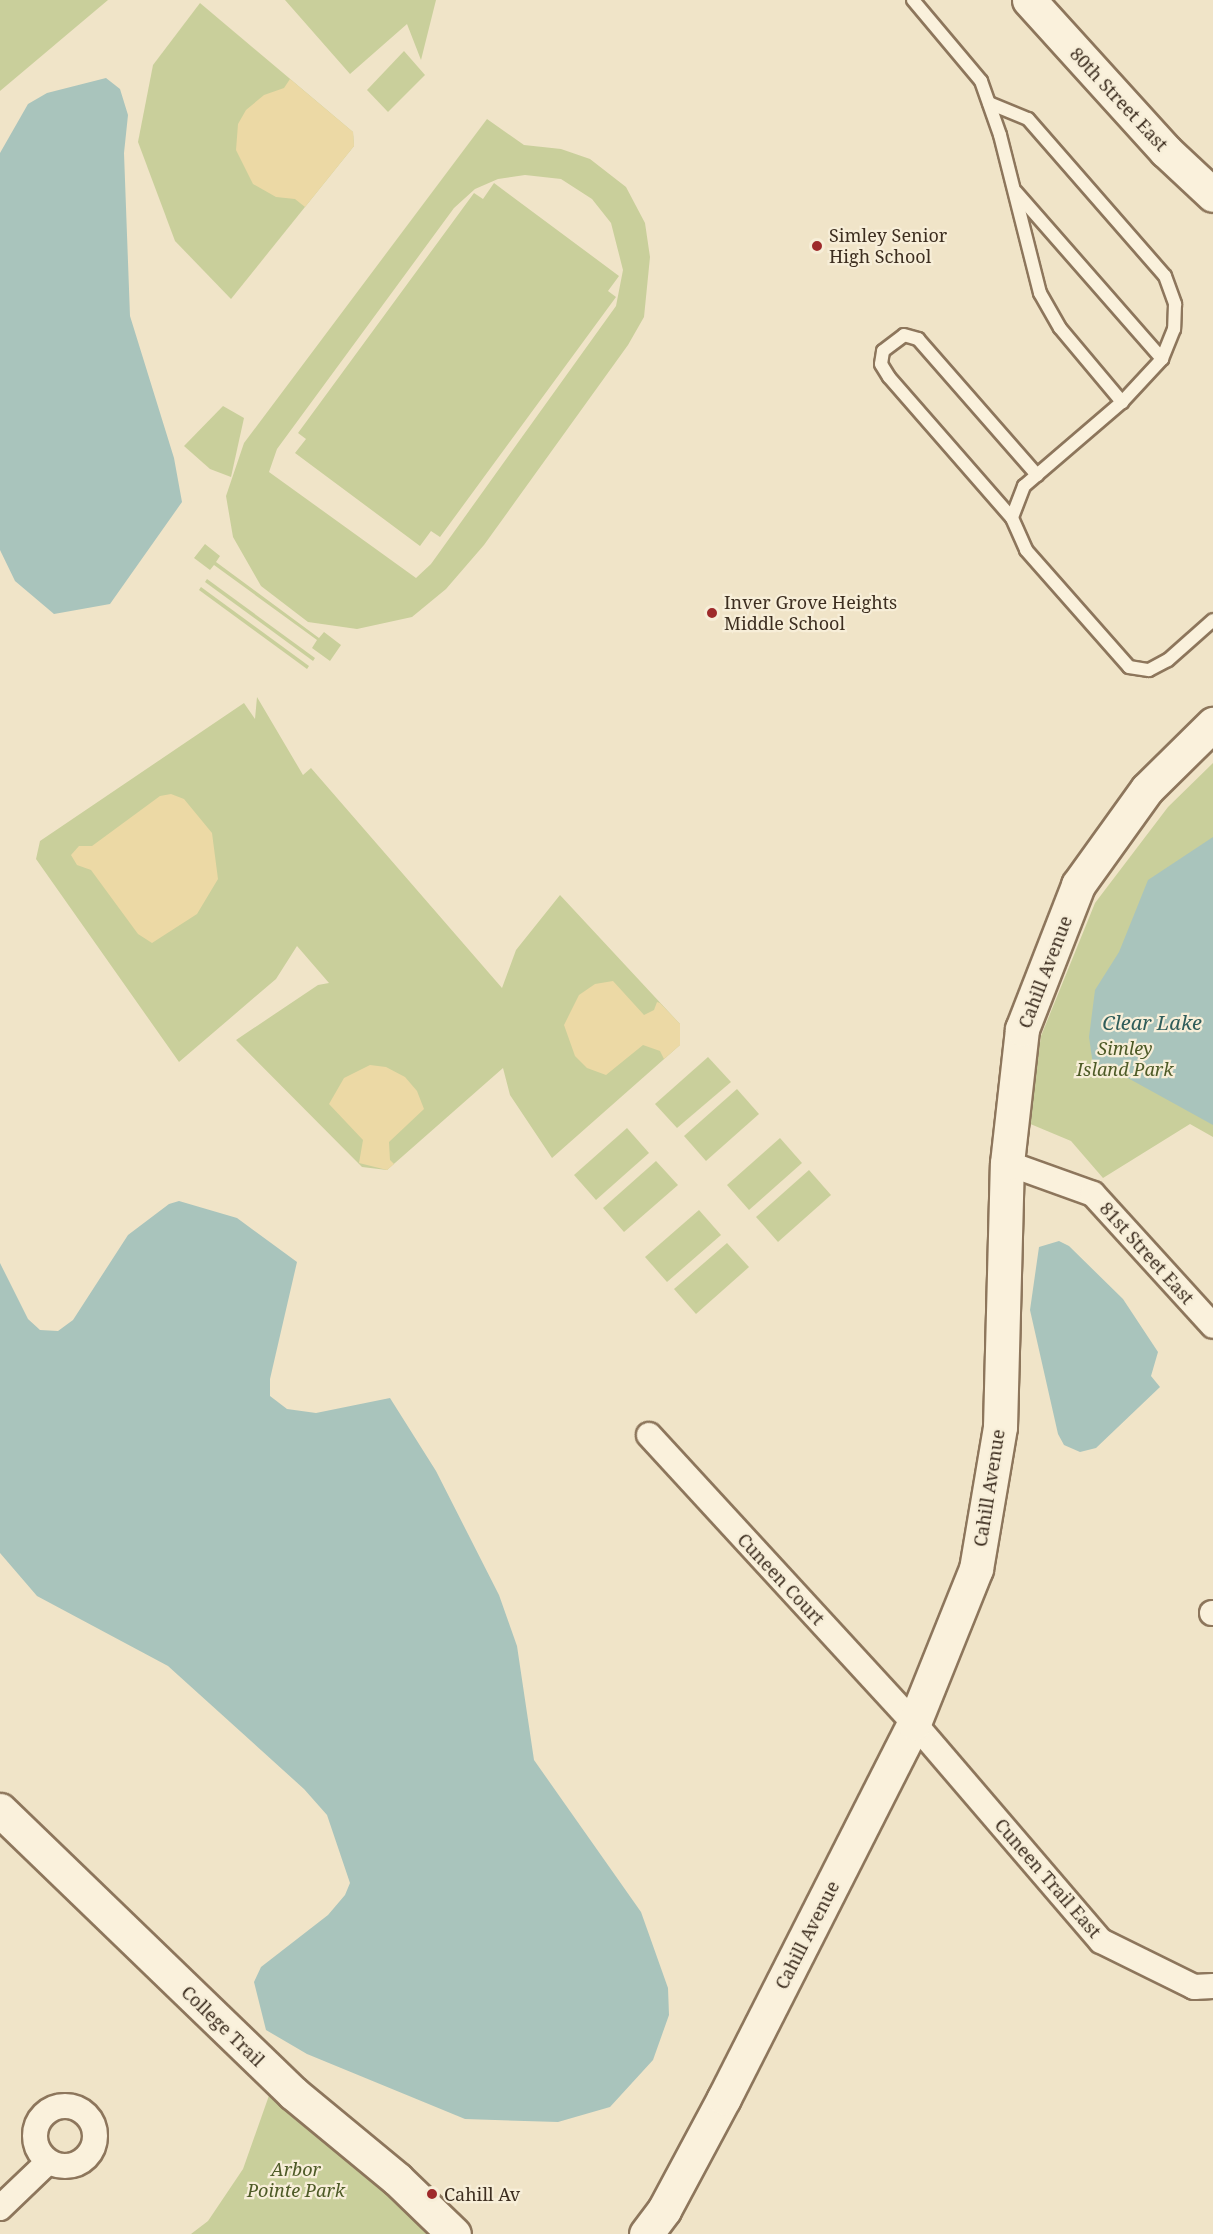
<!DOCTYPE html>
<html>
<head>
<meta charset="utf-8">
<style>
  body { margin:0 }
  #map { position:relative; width:1213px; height:2234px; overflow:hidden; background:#f0e4c8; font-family:"Noto Serif",serif }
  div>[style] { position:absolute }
  .green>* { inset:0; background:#c9cf9b }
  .sand>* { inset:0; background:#ecd9a5 }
  .water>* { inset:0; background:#a9c4bc }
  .roads { filter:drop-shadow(2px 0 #8d765c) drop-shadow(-2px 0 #8d765c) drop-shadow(0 2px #8d765c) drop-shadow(0 -2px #8d765c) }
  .lane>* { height:12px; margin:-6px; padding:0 6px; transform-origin:6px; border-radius:6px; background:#faf1dc }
  .street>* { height:24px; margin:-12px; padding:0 12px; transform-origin:12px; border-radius:12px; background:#faf1dc }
  .street>.ring { margin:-12px; padding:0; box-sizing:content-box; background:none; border:24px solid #faf1dc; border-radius:50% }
  .secondary>* { height:33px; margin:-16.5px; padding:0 16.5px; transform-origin:16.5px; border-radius:16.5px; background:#faf1dc }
  .dots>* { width:16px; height:16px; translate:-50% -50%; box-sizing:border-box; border:3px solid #f7eed8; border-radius:50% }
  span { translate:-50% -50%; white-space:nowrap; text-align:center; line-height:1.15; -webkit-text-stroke:4.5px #f7eed8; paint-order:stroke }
  .street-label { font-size:18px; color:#3d2e20 }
  .poi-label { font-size:18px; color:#3d2e20 }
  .left { translate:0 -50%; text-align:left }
  .park-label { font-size:18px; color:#4d5a26; font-style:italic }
  .water-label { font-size:20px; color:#2f5d5a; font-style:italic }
</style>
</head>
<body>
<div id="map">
  <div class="green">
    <div style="clip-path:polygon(0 0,108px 0,0 91px)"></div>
    <div style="clip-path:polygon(285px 0,436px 0,421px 60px,407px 24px,350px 74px)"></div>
    <div style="clip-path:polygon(200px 3px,353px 132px,354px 146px,231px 299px,175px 241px,138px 142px,153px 65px)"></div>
    <div style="clip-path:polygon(404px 51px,425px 75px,388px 112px,367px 90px)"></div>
    <div style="clip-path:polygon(evenodd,487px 119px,524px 145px,561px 149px,590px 159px,626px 187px,645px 223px,650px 257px,644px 317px,628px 345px,484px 545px,446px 589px,412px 617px,357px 629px,308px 622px,261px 586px,233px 537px,226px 496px,244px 443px,487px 119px,525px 175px,561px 179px,592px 199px,611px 223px,623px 270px,616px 306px,431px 564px,416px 578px,269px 472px,277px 449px,454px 208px,475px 189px,498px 179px,525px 175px)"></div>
    <div style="clip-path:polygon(494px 183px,619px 276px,608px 291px,616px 297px,440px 537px,431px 531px,420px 546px,295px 453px,306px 439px,298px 433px,474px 193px,483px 199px)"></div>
    <div style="clip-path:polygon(223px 406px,244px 418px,231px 477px,210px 469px,184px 446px)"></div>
    <div style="clip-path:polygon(205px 544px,220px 556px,216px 562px,319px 638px,324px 632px,341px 645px,330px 661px,312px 648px,317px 640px,214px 565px,210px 570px,194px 558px)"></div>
    <div style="clip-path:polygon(207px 579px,315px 658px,313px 661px,205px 582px)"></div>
    <div style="clip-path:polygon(201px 587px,309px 666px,307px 669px,199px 590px)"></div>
    <div style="clip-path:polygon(257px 697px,303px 775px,311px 768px,502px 988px,516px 950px,560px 895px,680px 1024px,680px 1045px,552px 1158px,510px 1095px,503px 1068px,387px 1170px,362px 1167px,236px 1040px,318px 985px,329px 983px,297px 946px,276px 979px,179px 1062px,36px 859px,40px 841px,244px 703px,255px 719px)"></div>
    <div style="clip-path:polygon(1213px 763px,1213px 1137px,1190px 1124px,1103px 1178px,1071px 1141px,1028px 1123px,1041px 1036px,1095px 903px,1168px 807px)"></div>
    <div style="clip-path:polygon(708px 1057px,731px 1082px,677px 1128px,655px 1104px)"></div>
    <div style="clip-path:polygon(737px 1089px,759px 1114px,706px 1161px,684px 1136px)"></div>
    <div style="clip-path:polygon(627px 1128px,649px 1153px,596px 1200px,574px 1175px)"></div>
    <div style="clip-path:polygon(780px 1138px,802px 1163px,749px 1210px,727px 1185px)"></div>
    <div style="clip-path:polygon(656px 1161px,678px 1185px,624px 1232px,603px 1208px)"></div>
    <div style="clip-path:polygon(809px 1170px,831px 1195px,778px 1242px,756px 1217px)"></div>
    <div style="clip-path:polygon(699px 1210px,721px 1235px,667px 1282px,645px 1257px)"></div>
    <div style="clip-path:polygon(727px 1243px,749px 1267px,696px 1314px,674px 1289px)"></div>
    <div style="clip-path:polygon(272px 2087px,311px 2121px,429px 2234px,191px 2234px,208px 2221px,243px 2169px)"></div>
  </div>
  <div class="sand">
    <div style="clip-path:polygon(290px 79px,353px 132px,354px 146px,305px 207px,295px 199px,276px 197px,253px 184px,236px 150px,238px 124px,246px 110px,264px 95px,284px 88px)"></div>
    <div style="clip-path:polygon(171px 794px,184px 799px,212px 833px,218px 879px,197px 914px,152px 943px,138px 934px,91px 870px,77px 865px,71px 855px,79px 846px,92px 846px,160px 796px)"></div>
    <div style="clip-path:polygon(613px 981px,644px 1015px,654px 1010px,657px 1002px,660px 1003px,680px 1024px,680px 1045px,664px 1059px,660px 1051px,643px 1045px,606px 1075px,587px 1068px,575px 1056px,564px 1025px,579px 995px,595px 984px)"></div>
    <div style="clip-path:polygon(370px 1065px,386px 1067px,405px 1077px,417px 1091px,424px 1109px,389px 1142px,390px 1160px,394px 1164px,387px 1170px,359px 1163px,363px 1140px,329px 1104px,344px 1078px)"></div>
  </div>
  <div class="water">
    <div style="clip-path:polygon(106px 78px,120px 89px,128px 115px,124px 153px,130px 316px,174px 458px,182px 502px,110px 604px,54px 614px,15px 581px,0 550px,0 153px,28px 104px,47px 93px)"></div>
    <div style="clip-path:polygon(1213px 837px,1213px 1125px,1126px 1077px,1094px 1072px,1089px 1037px,1095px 990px,1119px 952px,1148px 880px)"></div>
    <div style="clip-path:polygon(179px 1201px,237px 1218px,297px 1262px,270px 1379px,270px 1396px,287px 1409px,316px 1413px,390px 1398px,436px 1471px,499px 1595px,517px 1646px,534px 1760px,641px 1912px,668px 1988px,669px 2015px,653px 2060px,610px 2107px,558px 2122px,465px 2119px,307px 2054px,266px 2030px,254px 1982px,261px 1967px,328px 1915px,345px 1895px,350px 1883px,327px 1815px,304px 1789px,168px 1666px,37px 1596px,0 1553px,0 1263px,28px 1319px,40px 1330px,58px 1331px,73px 1320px,128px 1235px,169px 1204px)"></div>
    <div style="clip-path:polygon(1059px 1241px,1069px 1246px,1123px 1299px,1158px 1352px,1151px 1376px,1160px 1387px,1096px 1448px,1080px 1452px,1064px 1445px,1058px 1434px,1030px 1310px,1039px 1247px)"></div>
  </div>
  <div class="roads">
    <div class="lane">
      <div style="left:913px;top:0;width:106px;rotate:50deg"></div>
      <div style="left:981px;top:81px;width:57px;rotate:70.6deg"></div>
      <div style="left:1000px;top:135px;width:163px;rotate:75.8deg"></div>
      <div style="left:1040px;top:293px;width:40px;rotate:60.3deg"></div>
      <div style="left:1060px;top:328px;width:97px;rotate:50deg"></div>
      <div style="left:1122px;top:402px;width:129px;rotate:139.4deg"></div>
      <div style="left:1024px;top:486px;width:34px;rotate:111deg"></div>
      <div style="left:1012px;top:518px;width:35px;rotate:66deg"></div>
      <div style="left:1026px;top:550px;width:156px;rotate:48.6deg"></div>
      <div style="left:1129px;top:667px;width:20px;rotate:9deg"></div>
      <div style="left:1149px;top:670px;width:21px;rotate:-28deg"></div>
      <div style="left:1168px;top:660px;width:60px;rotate:-41.6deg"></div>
      <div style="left:989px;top:103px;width:42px;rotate:22.3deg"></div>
      <div style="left:1028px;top:119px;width:208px;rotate:48.9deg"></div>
      <div style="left:1165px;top:276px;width:30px;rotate:70deg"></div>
      <div style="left:1175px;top:304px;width:25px;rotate:92deg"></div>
      <div style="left:1174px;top:329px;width:32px;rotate:112deg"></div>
      <div style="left:1162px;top:359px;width:59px;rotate:132.9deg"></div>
      <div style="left:1016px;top:192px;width:222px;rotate:48.8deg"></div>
      <div style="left:1012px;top:518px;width:187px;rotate:-131.1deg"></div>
      <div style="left:889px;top:377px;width:15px;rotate:-122deg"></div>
      <div style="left:881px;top:364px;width:13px;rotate:-81deg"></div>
      <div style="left:883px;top:351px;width:26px;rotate:-37deg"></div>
      <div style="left:904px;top:335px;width:15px;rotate:16deg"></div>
      <div style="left:918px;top:339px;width:181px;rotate:48.8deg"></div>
    </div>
    <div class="street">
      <div style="left:1007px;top:1163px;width:91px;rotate:19.8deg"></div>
      <div style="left:1093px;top:1194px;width:178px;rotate:47.7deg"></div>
      <div style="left:649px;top:1435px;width:391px;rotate:47.4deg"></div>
      <div style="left:914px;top:1723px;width:287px;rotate:49.4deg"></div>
      <div style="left:1101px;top:1941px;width:104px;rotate:26.3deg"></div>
      <div style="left:1194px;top:1987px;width:19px;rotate:-3deg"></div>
      <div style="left:1212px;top:1613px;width:1px"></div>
      <div class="ring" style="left:35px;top:2106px;width:36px;height:36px"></div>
      <div style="left:0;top:2208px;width:66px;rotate:-43.8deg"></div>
    </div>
    <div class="secondary">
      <div style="left:1029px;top:0;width:204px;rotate:47.8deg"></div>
      <div style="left:1166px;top:151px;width:64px;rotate:43.1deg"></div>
      <div style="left:0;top:1810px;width:407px;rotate:44deg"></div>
      <div style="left:293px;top:2093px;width:135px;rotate:39.6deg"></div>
      <div style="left:397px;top:2179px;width:79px;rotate:44deg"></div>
      <div style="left:646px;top:2234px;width:30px;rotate:-53deg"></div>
      <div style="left:664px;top:2210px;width:127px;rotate:-61.8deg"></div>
      <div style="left:724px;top:2098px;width:420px;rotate:-63.1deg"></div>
      <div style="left:914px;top:1723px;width:166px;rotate:-68.1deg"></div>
      <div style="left:976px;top:1569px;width:144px;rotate:-80.4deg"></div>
      <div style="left:1000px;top:1427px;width:264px;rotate:-88.5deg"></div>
      <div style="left:1007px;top:1163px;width:135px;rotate:-83.6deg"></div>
      <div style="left:1022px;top:1029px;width:155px;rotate:-68.7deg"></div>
      <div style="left:1078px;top:885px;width:118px;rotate:-54.3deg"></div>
      <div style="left:1147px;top:789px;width:93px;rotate:-44.6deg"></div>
    </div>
  </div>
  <div class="dots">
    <div style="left:817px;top:246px;background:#9e2a2b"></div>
    <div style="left:712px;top:613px;background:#9e2a2b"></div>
    <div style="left:432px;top:2194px;background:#9e2a2b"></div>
  </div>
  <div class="street-label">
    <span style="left:1119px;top:99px;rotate:47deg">80th Street East</span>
    <span style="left:1045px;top:972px;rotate:-69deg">Cahill Avenue</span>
    <span style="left:1147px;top:1253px;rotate:48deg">81st Street East</span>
    <span style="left:989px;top:1488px;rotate:-81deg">Cahill Avenue</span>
    <span style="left:781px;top:1579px;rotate:47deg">Cuneen Court</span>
    <span style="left:1048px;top:1878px;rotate:49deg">Cuneen Trail East</span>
    <span style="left:807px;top:1935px;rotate:-63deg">Cahill Avenue</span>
    <span style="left:223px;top:2026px;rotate:44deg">College Trail</span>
  </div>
  <div class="poi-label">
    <span class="left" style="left:829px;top:246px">Simley Senior<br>High School</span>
    <span class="left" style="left:724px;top:613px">Inver Grove Heights<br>Middle School</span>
    <span class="left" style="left:444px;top:2194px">Cahill Av</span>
  </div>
  <div class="park-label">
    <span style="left:1125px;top:1059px">Simley<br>Island Park</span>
    <span style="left:296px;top:2180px">Arbor<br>Pointe Park</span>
  </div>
  <div class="water-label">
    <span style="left:1152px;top:1022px">Clear Lake</span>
  </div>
</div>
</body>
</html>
